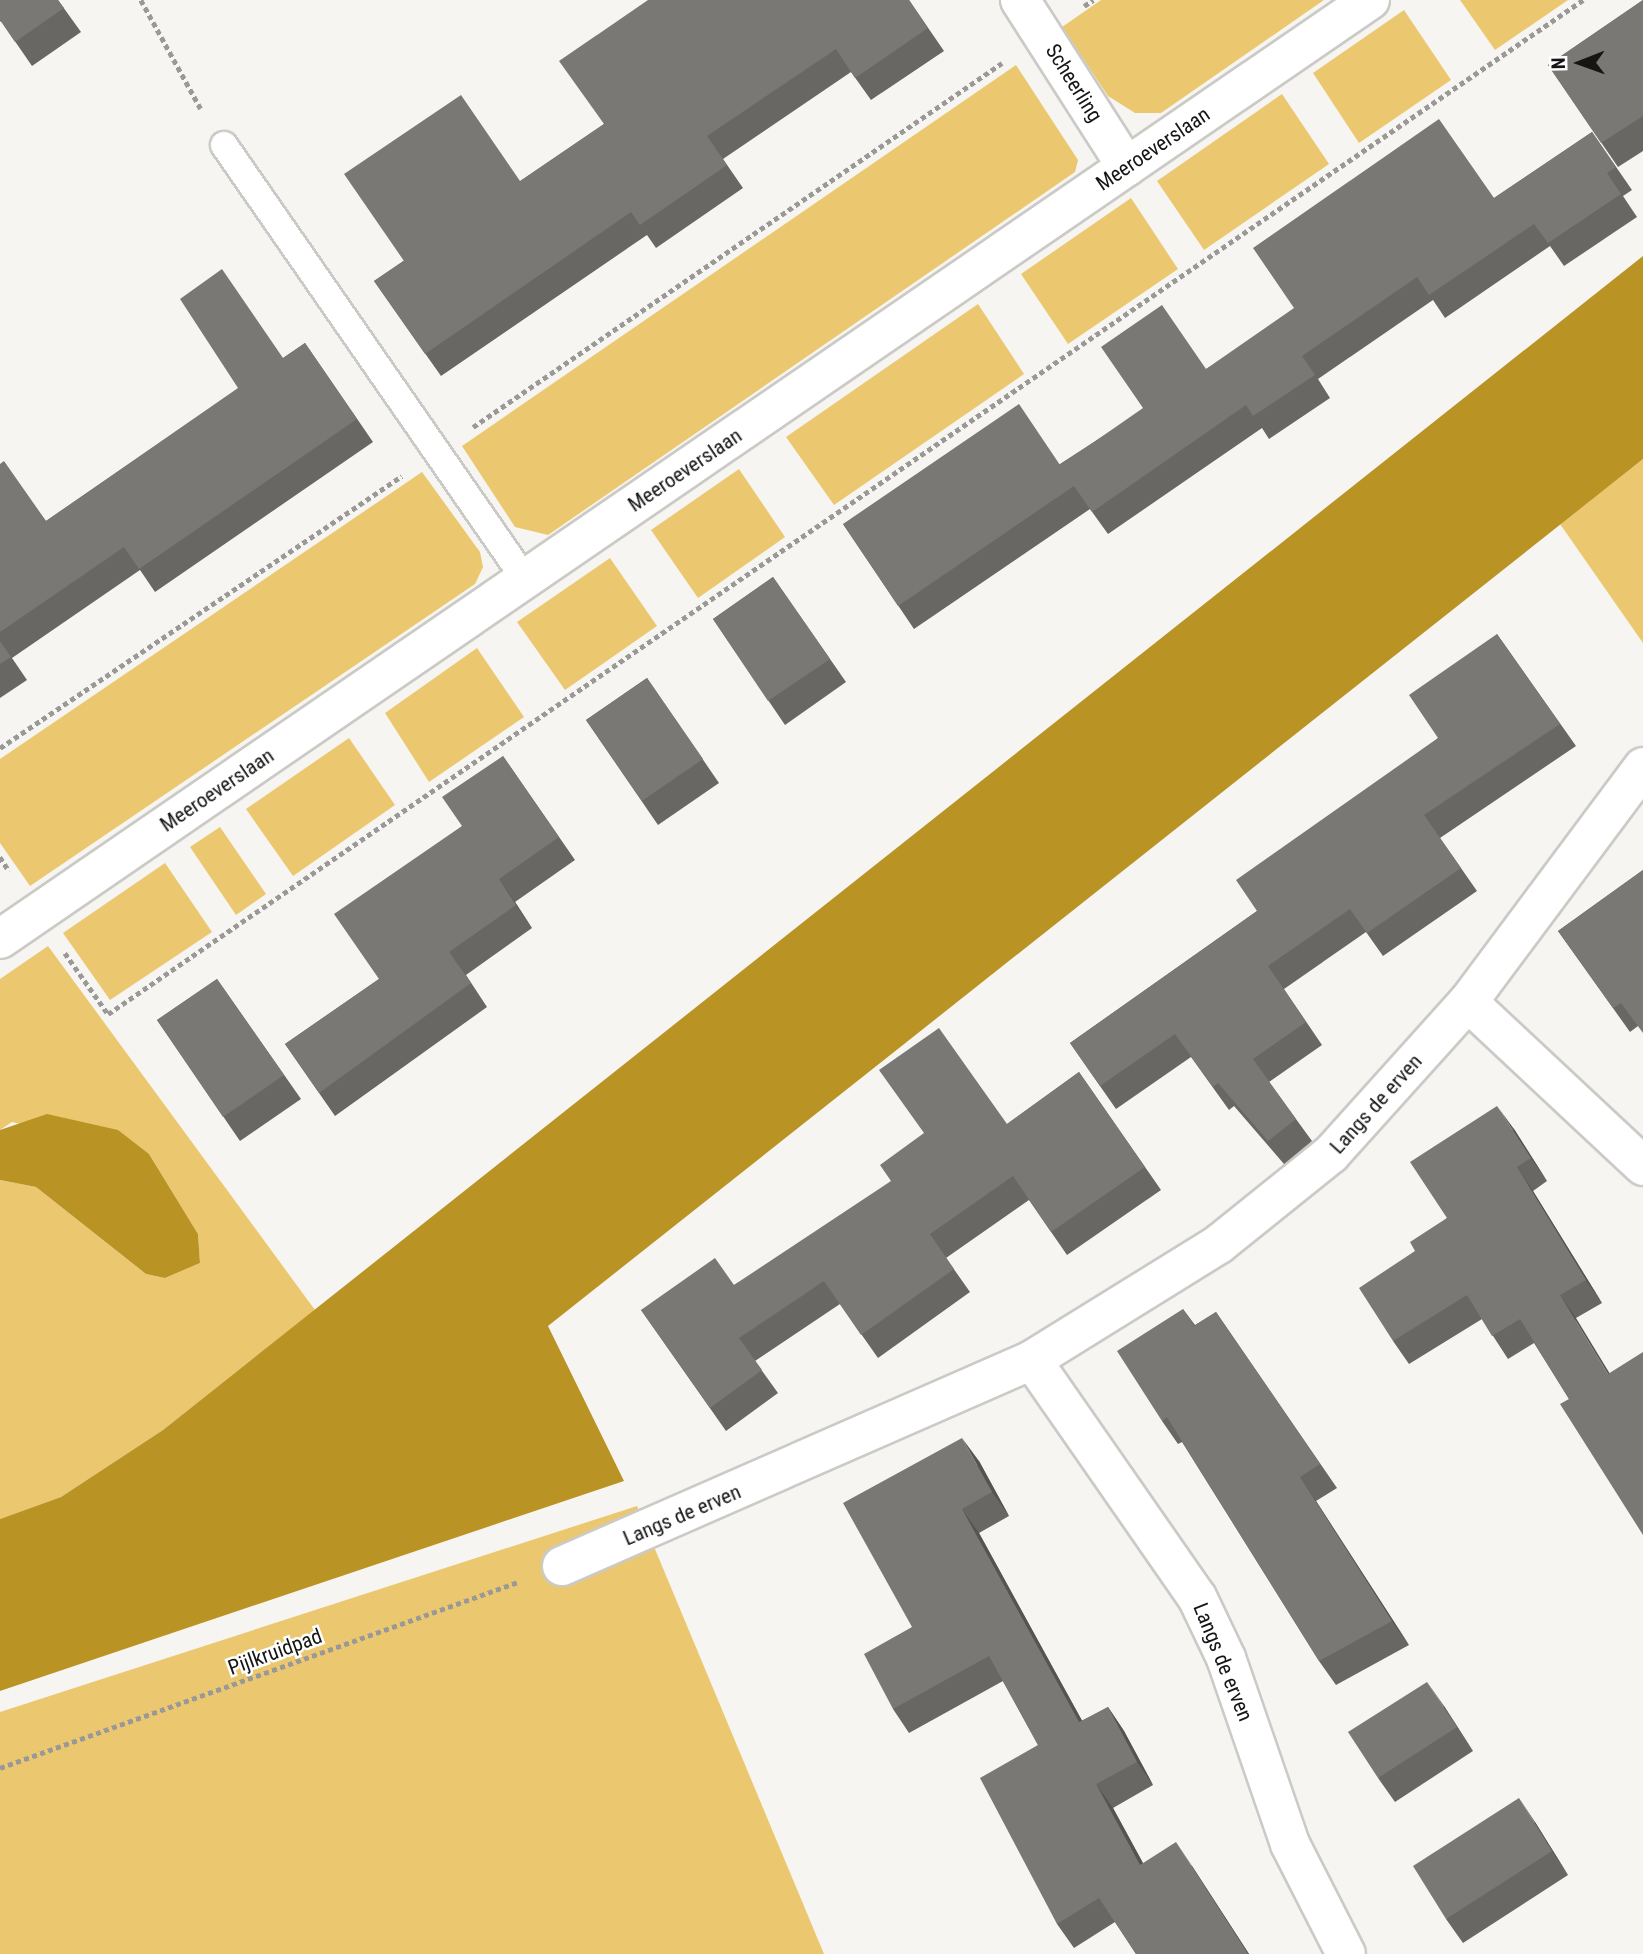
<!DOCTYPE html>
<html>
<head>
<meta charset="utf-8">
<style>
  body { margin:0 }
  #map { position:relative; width:1643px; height:1954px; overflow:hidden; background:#f7f5f1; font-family:"Roboto Condensed",sans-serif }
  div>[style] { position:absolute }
  .green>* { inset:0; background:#ebc870 }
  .water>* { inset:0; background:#b99324 }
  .path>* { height:4.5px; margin-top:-2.25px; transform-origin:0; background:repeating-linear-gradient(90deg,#9b9997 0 5px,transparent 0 8.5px) }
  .roads { filter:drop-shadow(2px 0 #cbcac6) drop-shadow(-2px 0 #cbcac6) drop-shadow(0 2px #cbcac6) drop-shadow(0 -2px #cbcac6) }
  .lane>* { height:26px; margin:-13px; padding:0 13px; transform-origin:13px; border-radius:13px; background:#fff }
  .street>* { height:38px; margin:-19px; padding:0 19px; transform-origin:19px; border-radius:19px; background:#fff }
  .wall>* { inset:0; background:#686764 }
  .shaded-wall>* { inset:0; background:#555451 }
  .building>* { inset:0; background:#797874 }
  span { translate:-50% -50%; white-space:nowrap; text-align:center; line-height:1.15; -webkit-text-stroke:5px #fff; paint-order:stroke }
  .street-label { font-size:21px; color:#161514 }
  .north { position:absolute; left:1545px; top:28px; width:70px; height:70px; -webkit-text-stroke:5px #fff; paint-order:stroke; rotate:269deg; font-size:19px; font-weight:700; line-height:28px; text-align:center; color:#161514 }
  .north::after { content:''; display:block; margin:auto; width:24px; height:32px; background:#161514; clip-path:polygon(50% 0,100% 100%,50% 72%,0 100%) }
</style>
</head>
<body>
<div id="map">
  <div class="green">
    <div style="clip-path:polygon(1101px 0,1324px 0,1161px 113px,1135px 113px,1108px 96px,1062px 27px)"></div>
    <div style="clip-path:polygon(1460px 0,1568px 0,1495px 50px)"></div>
    <div style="clip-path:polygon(1404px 10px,1451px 80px,1359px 143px,1313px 73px)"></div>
    <div style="clip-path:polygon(1016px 65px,1078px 160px,1075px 172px,548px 535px,515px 527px,462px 446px)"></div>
    <div style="clip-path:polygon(1282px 94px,1329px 164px,1204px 250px,1157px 181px)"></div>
    <div style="clip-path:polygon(1131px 198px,1178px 269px,1068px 344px,1021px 274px)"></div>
    <div style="clip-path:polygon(978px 304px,1024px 374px,834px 505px,786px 437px)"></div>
    <div style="clip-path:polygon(1643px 459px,1643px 643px,1560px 524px)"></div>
    <div style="clip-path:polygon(739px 469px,785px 537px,698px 598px,651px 530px)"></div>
    <div style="clip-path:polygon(422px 472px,480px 552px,483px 567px,475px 584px,30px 886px,0 843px,0 759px)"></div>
    <div style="clip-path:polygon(610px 558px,657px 626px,565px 690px,517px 622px)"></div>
    <div style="clip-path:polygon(477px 648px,524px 717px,429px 782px,385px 713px)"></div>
    <div style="clip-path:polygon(349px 738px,395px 805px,293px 876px,246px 809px)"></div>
    <div style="clip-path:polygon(220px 827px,266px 894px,236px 915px,190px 847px)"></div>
    <div style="clip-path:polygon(165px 863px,212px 932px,110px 1000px,63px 933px)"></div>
    <div style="clip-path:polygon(48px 946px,315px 1310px,163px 1430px,61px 1497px,0 1519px,0 1180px,36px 1187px,146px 1274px,165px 1278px,200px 1263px,198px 1234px,149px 1154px,12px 1122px,0 1130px,0 979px)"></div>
    <div style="clip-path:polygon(637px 1506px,824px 1954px,0 1954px,0 1712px)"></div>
  </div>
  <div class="water">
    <div style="clip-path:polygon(1643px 256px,1643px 459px,548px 1326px,624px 1481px,0 1691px,0 1519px,61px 1497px,163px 1430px)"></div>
    <div style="clip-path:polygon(47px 1114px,118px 1130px,149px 1154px,198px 1234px,200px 1263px,165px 1278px,146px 1274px,36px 1187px,0 1180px,0 1130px)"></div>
  </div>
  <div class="path">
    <div style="left:141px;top:0;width:124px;rotate:61.2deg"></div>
    <div style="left:1084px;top:6px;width:11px;rotate:-34deg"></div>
    <div style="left:473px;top:427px;width:642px;rotate:-34.53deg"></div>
    <div style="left:0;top:748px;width:485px;rotate:-34.1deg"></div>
    <div style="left:0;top:857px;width:17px;rotate:57deg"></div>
    <div style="left:65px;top:953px;width:75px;rotate:54.8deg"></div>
    <div style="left:108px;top:1014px;width:1790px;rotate:-34.51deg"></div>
    <div style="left:0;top:1768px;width:550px;rotate:-19.75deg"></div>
  </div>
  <div class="roads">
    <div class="lane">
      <div style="left:224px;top:145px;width:528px;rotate:55.26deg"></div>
    </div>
    <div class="street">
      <div style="left:1020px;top:0;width:198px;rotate:57.4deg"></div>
      <div style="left:0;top:939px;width:1661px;rotate:-34.43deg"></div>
      <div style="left:1468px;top:1002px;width:240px;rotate:43.1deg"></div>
      <div style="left:1032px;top:1360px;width:289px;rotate:55.2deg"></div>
      <div style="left:1197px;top:1597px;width:68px;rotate:64.6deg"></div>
      <div style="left:1226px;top:1658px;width:197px;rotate:71deg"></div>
      <div style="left:1290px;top:1844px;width:123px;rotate:63deg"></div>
      <div style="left:562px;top:1566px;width:513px;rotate:-23.67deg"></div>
      <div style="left:1032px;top:1360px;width:220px;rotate:-31.8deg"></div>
      <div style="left:1219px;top:1244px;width:144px;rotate:-38.8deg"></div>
      <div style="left:1331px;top:1154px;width:205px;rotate:-48deg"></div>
      <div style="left:1468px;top:1002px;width:293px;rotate:-53.3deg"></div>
    </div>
  </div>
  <div class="wall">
    <div style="clip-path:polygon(0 0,58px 0,81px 32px,32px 66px,1px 21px,0 22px)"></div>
    <div style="clip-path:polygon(909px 0,944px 51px,871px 100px,851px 72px,723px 159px,743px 188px,656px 248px,647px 235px,441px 376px,374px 281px,604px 124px)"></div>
    <div style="clip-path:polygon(1643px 0,1643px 151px,1618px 167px,1548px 65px)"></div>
    <div style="clip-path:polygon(1592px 132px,1632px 190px,1623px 196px,1637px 217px,1564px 266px,1550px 246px,1445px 318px,1433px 300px,1318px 379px,1330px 398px,1269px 439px,1262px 428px,1108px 534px,1090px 509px,914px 629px,843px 524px,1060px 464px,1206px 369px,1494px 198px)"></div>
    <div style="clip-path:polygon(305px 343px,373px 442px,155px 592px,140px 570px,12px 658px,27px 680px,0 698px,0 464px,46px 521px)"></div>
    <div style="clip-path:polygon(773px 577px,846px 682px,785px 725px,713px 619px)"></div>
    <div style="clip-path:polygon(1497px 634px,1576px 746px,1440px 838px,1477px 891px,1383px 956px,1366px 932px,1284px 989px,1322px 1045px,1269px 1082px,1312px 1141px,1284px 1164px,1234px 1106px,1229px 1110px,1191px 1057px,1116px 1109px,1070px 1043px,1257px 911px,1438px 738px)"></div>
    <div style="clip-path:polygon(647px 678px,719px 783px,658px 825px,586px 720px)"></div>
    <div style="clip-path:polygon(503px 756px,575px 860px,515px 902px,532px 928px,466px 975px,487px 1007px,335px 1116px,285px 1044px,379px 979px,462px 826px)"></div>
    <div style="clip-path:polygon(1643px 870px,1638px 1026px,1630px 1032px,1558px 931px)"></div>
    <div style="clip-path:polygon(217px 979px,301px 1099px,240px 1141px,157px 1020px)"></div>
    <div style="clip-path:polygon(1079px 1072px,1161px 1190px,1067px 1255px,1029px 1200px,946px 1258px,970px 1292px,878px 1358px,840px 1304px,755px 1361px,778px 1393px,726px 1431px,641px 1310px,734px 1285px,1007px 1124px)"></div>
    <div style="clip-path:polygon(1514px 1129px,1547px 1181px,1533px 1191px,1602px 1303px,1576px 1318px,1569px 1399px,1534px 1343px,1508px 1359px,1482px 1319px,1409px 1364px,1393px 1341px,1415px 1251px,1447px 1218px)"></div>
    <div style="clip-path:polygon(1183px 1309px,1195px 1325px,1216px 1312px,1337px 1488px,1316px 1501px,1409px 1645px,1336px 1685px,1319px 1661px,1182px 1442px,1178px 1444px,1162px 1421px)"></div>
    <div style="clip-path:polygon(979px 1461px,1009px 1516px,979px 1533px,1082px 1721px,1108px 1707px,1124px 1731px,1153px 1785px,1113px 1808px,1143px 1863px,1192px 1866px,1249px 1954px,1136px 1954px,1115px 1922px,1074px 1948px,1057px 1924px,1038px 1745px,1003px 1681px,909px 1733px,893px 1709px,912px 1627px)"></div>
    <div style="clip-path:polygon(1444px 1706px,1473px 1751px,1395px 1802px,1378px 1778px)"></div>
    <div style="clip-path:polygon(1535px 1822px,1568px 1875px,1463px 1943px,1446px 1919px)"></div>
  </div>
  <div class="shaded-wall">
    <div style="clip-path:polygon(499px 879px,515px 902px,532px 928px,516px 905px)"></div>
    <div style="clip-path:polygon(1497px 1106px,1514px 1129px,1547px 1181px,1531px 1158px)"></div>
    <div style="clip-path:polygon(1517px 1167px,1533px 1191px,1602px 1303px,1586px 1280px)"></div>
    <div style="clip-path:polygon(1560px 1295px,1576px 1318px,1624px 1397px,1608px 1374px)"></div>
    <div style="clip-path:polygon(962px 1438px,979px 1461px,1009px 1516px,992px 1492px)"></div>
    <div style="clip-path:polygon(1300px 1477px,1316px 1501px,1409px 1645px,1392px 1621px)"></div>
    <div style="clip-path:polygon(962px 1509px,979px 1533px,1096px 1746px,1079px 1722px)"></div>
    <div style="clip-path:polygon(1427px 1682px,1444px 1706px,1473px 1751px)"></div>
    <div style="clip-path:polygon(1108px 1707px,1124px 1731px,1153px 1785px,1137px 1762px)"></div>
    <div style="clip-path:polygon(1096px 1784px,1113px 1808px,1157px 1889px,1140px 1865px)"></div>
    <div style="clip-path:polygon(1519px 1798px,1535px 1822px,1568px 1875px,1552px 1851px)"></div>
    <div style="clip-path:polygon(1176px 1842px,1192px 1866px,1249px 1954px,1248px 1954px)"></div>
  </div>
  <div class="building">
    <div style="clip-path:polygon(0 0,58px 0,64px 8px,15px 42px,0 20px)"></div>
    <div style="clip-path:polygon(648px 0,909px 0,928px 28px,855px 78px,836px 49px,707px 136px,727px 165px,640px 225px,631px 212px,425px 354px,374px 281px,404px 261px,344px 174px,461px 95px,520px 181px,604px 124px,559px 61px)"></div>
    <div style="clip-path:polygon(1643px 0,1643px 116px,1601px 143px,1548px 65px)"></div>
    <div style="clip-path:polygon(1439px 119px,1494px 198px,1592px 132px,1616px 167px,1607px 173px,1621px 194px,1548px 243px,1534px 224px,1429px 295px,1417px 277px,1302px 356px,1315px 375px,1253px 416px,1246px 405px,1092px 512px,1074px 486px,898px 606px,843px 524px,1019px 404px,1060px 465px,1097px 440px,1143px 408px,1101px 347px,1162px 305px,1206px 369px,1294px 308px,1253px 248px)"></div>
    <div style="clip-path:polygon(222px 269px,283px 358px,305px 343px,357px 419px,139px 569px,124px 547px,0 632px,0 464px,4px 461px,46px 521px,238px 388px,180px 299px)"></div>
    <div style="clip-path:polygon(773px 577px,830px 659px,768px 701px,713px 619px)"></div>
    <div style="clip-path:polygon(1497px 634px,1560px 724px,1424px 815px,1461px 868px,1367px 933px,1350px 909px,1268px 966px,1306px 1022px,1253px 1059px,1296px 1119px,1268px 1141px,1218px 1083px,1213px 1087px,1175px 1034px,1100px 1086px,1070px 1043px,1257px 911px,1236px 880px,1438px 738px,1409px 695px)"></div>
    <div style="clip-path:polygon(0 641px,11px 657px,0 664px)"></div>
    <div style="clip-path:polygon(647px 678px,703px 759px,642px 801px,586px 720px)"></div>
    <div style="clip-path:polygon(503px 756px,559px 837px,499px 879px,516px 905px,449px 952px,471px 983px,319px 1093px,285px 1044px,379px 979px,334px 914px,462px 826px,442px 797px)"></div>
    <div style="clip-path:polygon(1643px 870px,1643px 1033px,1621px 1003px,1613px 1008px,1558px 931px)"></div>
    <div style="clip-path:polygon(217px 979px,284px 1075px,223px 1117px,157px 1020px)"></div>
    <div style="clip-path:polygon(939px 1028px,1007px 1124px,1079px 1072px,1145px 1167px,1051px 1232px,1013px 1176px,930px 1234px,954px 1269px,861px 1335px,824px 1281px,739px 1338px,762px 1370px,710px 1408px,641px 1310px,715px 1258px,734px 1285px,891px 1181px,880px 1165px,924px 1133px,879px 1070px)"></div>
    <div style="clip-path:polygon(1497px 1106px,1531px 1158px,1517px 1167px,1586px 1280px,1560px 1295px,1608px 1374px,1643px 1352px,1643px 1535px,1560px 1404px,1569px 1399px,1520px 1319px,1492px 1336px,1467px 1295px,1393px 1341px,1359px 1288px,1415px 1251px,1410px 1242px,1447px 1218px,1410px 1162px)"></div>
    <div style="clip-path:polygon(1183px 1309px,1194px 1326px,1216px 1312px,1320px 1464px,1300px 1477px,1392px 1621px,1319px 1661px,1167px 1417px,1162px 1421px,1117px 1351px)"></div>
    <div style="clip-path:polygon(962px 1438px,992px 1492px,962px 1509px,1079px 1722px,1108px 1707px,1137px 1762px,1096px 1784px,1140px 1865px,1176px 1842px,1248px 1954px,1136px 1954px,1099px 1898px,1057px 1924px,980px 1778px,1038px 1745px,989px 1656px,893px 1709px,864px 1654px,912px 1627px,843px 1503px)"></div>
    <div style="clip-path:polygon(1427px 1682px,1457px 1727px,1378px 1778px,1348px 1732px)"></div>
    <div style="clip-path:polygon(1519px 1798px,1552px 1851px,1446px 1919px,1413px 1866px)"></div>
  </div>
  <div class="street-label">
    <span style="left:1074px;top:83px;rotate:58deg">Scheerling</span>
    <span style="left:1153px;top:149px;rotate:-34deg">Meeroeverslaan</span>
    <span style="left:685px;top:470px;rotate:-34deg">Meeroeverslaan</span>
    <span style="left:217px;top:790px;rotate:-34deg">Meeroeverslaan</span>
    <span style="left:1376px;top:1104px;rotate:-48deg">Langs de erven</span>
    <span style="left:682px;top:1515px;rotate:-23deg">Langs de erven</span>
    <span style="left:275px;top:1652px;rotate:-20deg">Pijlkruidpad</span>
    <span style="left:1223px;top:1662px;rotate:68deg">Langs de erven</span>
  </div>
  <div class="north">N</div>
</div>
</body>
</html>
